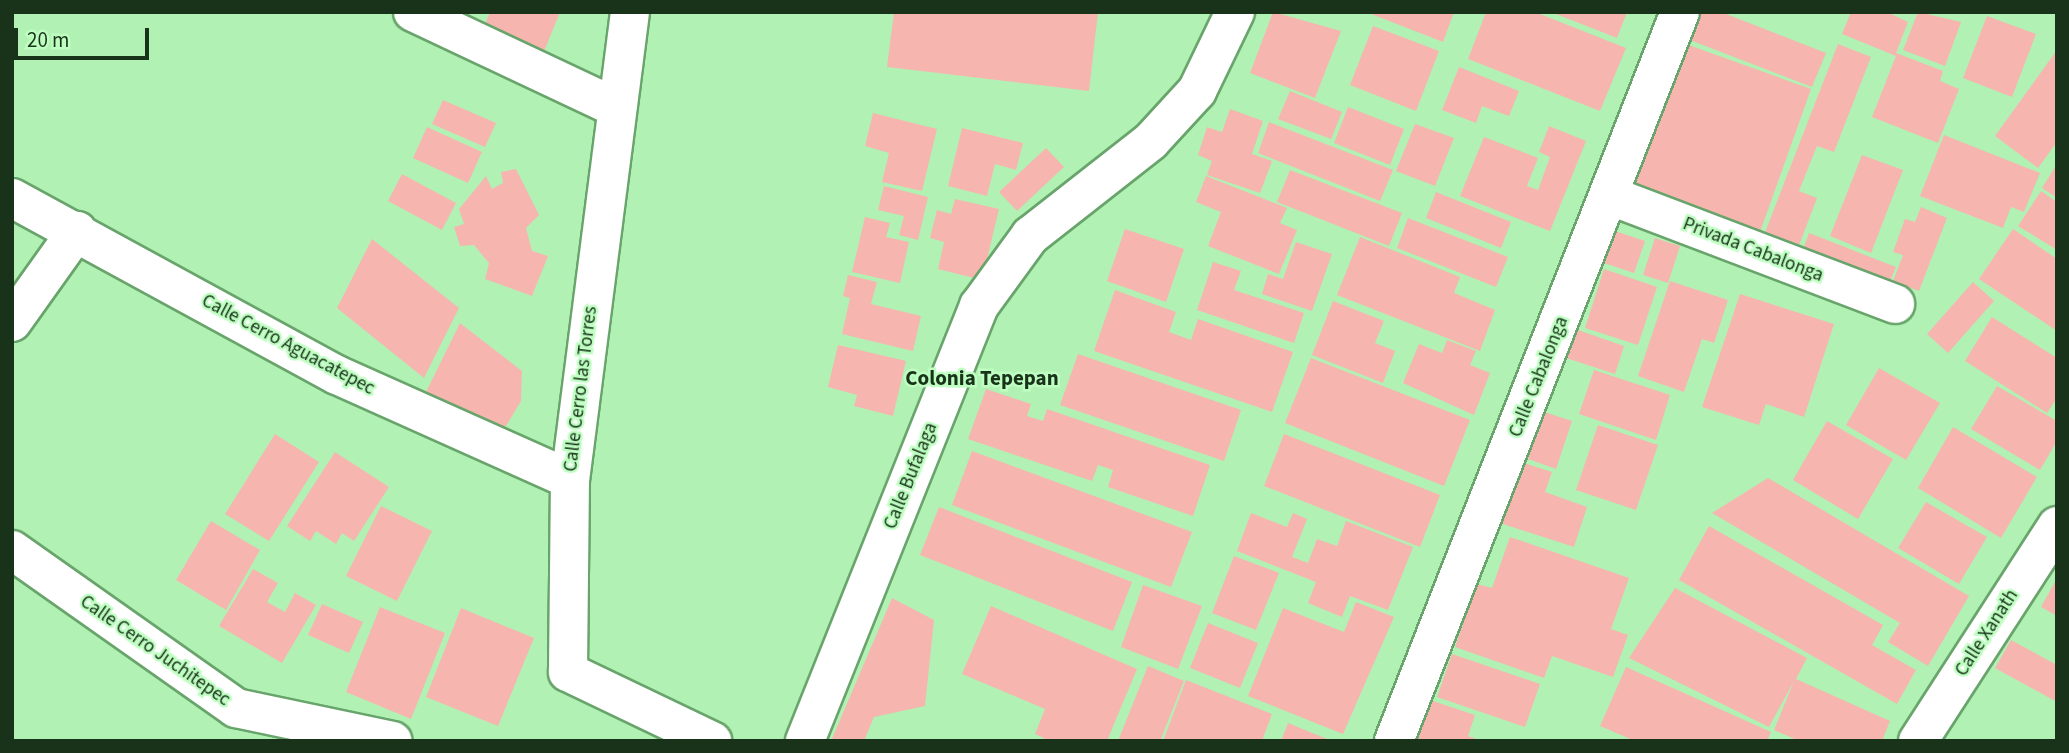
<!DOCTYPE html>
<html>
<head>
<meta charset="utf-8">
<style>
  body { margin:0 }
  #map { position:relative; width:2069px; height:753px; overflow:hidden; background:#b1f1b4; font-family:"Source Sans 3",sans-serif }
  div>[style] { position:absolute }
  .building>* { inset:0; background:#f6b6af }
  .roads { filter:drop-shadow(2px 0 #68a46b) drop-shadow(-2px 0 #68a46b) drop-shadow(0 2px #68a46b) drop-shadow(0 -2px #68a46b) }
  .street>* { height:38px; margin:-19px; padding:0 19px; transform-origin:19px; border-radius:19px; background:#fff }
  span { translate:-50% -50%; white-space:nowrap; text-align:center; line-height:1.15; -webkit-text-stroke:5px #befec1; paint-order:stroke }
  .street-label { font-size:19px; color:#19331b }
  .neighbourhood-label { font-size:21px; color:#19331b; font-weight:700 }
  .frame { position:absolute; inset:0; border:14px solid #19331b; pointer-events:none }
  .scale { position:absolute; left:14px; top:28px; width:135px; height:32px; box-sizing:border-box; border:4px solid #19331b; border-top:0; padding-left:9px; font-size:21px; line-height:24px; white-space:nowrap; color:#19331b; -webkit-text-stroke:5px #befec1; paint-order:stroke }
</style>
</head>
<body>
<div id="map">
  <div class="building">
    <div style="clip-path:polygon(490px 12px,560px 12px,541px 59px,481px 34px)"></div>
    <div style="clip-path:polygon(894px 12px,1098px 12px,1089px 91px,887px 67px)"></div>
    <div style="clip-path:polygon(1273px 12px,1341px 31px,1315px 98px,1250px 73px)"></div>
    <div style="clip-path:polygon(1366px 12px,1454px 12px,1443px 42px)"></div>
    <div style="clip-path:polygon(1486px 12px,1535px 12px,1626px 48px,1600px 111px,1468px 59px)"></div>
    <div style="clip-path:polygon(1551px 12px,1627px 12px,1617px 38px)"></div>
    <div style="clip-path:polygon(1701px 12px,1721px 12px,1826px 53px,1812px 87px,1690px 40px)"></div>
    <div style="clip-path:polygon(1851px 12px,1887px 12px,1908px 22px,1896px 53px,1943px 71px,1940px 81px,1959px 89px,1938px 143px,1872px 117px,1896px 56px,1842px 34px)"></div>
    <div style="clip-path:polygon(1918px 12px,1961px 22px,1945px 66px,1903px 50px)"></div>
    <div style="clip-path:polygon(1987px 16px,2036px 34px,2012px 97px,1963px 78px)"></div>
    <div style="clip-path:polygon(1373px 26px,1439px 51px,1416px 111px,1350px 85px)"></div>
    <div style="clip-path:polygon(1683px 43px,1811px 89px,1759px 235px,1631px 189px)"></div>
    <div style="clip-path:polygon(1838px 44px,1871px 57px,1834px 152px,1817px 146px,1799px 191px,1817px 198px,1798px 248px,1764px 235px)"></div>
    <div style="clip-path:polygon(2057px 50px,2057px 142px,2038px 168px,1995px 136px)"></div>
    <div style="clip-path:polygon(1459px 67px,1519px 91px,1509px 116px,1482px 106px,1476px 123px,1442px 110px)"></div>
    <div style="clip-path:polygon(1290px 91px,1342px 112px,1331px 139px,1278px 119px)"></div>
    <div style="clip-path:polygon(443px 100px,496px 123px,485px 147px,432px 124px)"></div>
    <div style="clip-path:polygon(1348px 107px,1404px 129px,1390px 165px,1334px 143px)"></div>
    <div style="clip-path:polygon(1230px 109px,1263px 121px,1252px 154px,1272px 161px,1260px 193px,1207px 175px,1212px 161px,1198px 155px,1207px 127px,1222px 132px)"></div>
    <div style="clip-path:polygon(873px 113px,937px 129px,922px 191px,882px 182px,889px 153px,865px 146px)"></div>
    <div style="clip-path:polygon(1269px 122px,1393px 170px,1380px 201px,1258px 153px)"></div>
    <div style="clip-path:polygon(1415px 124px,1454px 138px,1435px 186px,1396px 171px)"></div>
    <div style="clip-path:polygon(1549px 126px,1586px 141px,1550px 231px,1460px 196px,1484px 137px,1538px 158px,1527px 186px,1538px 190px,1550px 157px,1539px 152px)"></div>
    <div style="clip-path:polygon(427px 127px,482px 152px,468px 183px,413px 158px)"></div>
    <div style="clip-path:polygon(962px 128px,1023px 143px,1016px 170px,995px 164px,987px 196px,948px 186px)"></div>
    <div style="clip-path:polygon(1944px 135px,2040px 173px,2024px 212px,2011px 207px,2003px 228px,1920px 196px)"></div>
    <div style="clip-path:polygon(1046px 148px,1064px 167px,1017px 211px,999px 192px)"></div>
    <div style="clip-path:polygon(1862px 155px,1903px 170px,1871px 253px,1830px 236px)"></div>
    <div style="clip-path:polygon(2057px 164px,2057px 198px,2042px 188px)"></div>
    <div style="clip-path:polygon(516px 169px,539px 215px,526px 228px,532px 251px,548px 256px,532px 296px,485px 279px,489px 263px,474px 245px,460px 246px,454px 227px,464px 224px,459px 209px,486px 176px,492px 189px,503px 183px,501px 172px)"></div>
    <div style="clip-path:polygon(1290px 170px,1402px 213px,1389px 246px,1277px 202px)"></div>
    <div style="clip-path:polygon(402px 174px,456px 203px,442px 230px,388px 201px)"></div>
    <div style="clip-path:polygon(1206px 176px,1287px 208px,1280px 223px,1297px 230px,1279px 274px,1208px 246px,1221px 212px,1196px 202px)"></div>
    <div style="clip-path:polygon(884px 186px,928px 197px,918px 240px,899px 235px,904px 216px,878px 210px)"></div>
    <div style="clip-path:polygon(2041px 191px,2057px 202px,2057px 250px,2018px 226px)"></div>
    <div style="clip-path:polygon(1436px 192px,1511px 222px,1501px 248px,1426px 218px)"></div>
    <div style="clip-path:polygon(955px 199px,999px 209px,982px 280px,938px 269px,944px 242px,930px 238px,937px 210px,951px 214px)"></div>
    <div style="clip-path:polygon(1921px 207px,1947px 218px,1919px 291px,1893px 281px,1903px 255px,1893px 252px,1905px 219px,1915px 222px)"></div>
    <div style="clip-path:polygon(865px 217px,890px 223px,886px 237px,909px 242px,900px 283px,852px 272px)"></div>
    <div style="clip-path:polygon(1408px 218px,1508px 257px,1496px 287px,1397px 248px)"></div>
    <div style="clip-path:polygon(1125px 229px,1184px 249px,1166px 302px,1107px 281px)"></div>
    <div style="clip-path:polygon(2013px 229px,2057px 259px,2057px 331px,1979px 279px)"></div>
    <div style="clip-path:polygon(1615px 231px,1645px 241px,1634px 273px,1604px 263px)"></div>
    <div style="clip-path:polygon(1809px 233px,1896px 267px,1887px 288px,1801px 255px)"></div>
    <div style="clip-path:polygon(1360px 237px,1460px 277px,1454px 293px,1495px 310px,1480px 351px,1337px 295px)"></div>
    <div style="clip-path:polygon(1655px 238px,1680px 246px,1668px 283px,1643px 275px)"></div>
    <div style="clip-path:polygon(372px 239px,459px 308px,424px 378px,337px 308px)"></div>
    <div style="clip-path:polygon(1296px 242px,1332px 254px,1312px 311px,1262px 294px,1268px 274px,1283px 279px)"></div>
    <div style="clip-path:polygon(1213px 262px,1241px 271px,1234px 290px,1304px 313px,1294px 343px,1197px 310px)"></div>
    <div style="clip-path:polygon(1604px 269px,1657px 287px,1638px 345px,1585px 328px)"></div>
    <div style="clip-path:polygon(848px 275px,877px 282px,871px 304px,921px 316px,913px 351px,842px 334px,850px 298px,843px 296px)"></div>
    <div style="clip-path:polygon(1670px 281px,1728px 300px,1714px 343px,1702px 339px,1684px 392px,1638px 376px)"></div>
    <div style="clip-path:polygon(1973px 282px,1994px 301px,1948px 353px,1927px 334px)"></div>
    <div style="clip-path:polygon(1115px 290px,1176px 312px,1169px 332px,1191px 340px,1198px 319px,1293px 352px,1272px 412px,1094px 351px)"></div>
    <div style="clip-path:polygon(1740px 294px,1834px 324px,1804px 417px,1766px 404px,1759px 425px,1702px 407px)"></div>
    <div style="clip-path:polygon(1333px 301px,1384px 321px,1375px 343px,1395px 351px,1383px 383px,1312px 355px)"></div>
    <div style="clip-path:polygon(1992px 317px,2057px 358px,2057px 398px,2047px 413px,1965px 361px)"></div>
    <div style="clip-path:polygon(460px 323px,522px 371px,521px 401px,506px 426px,485px 429px,424px 396px)"></div>
    <div style="clip-path:polygon(1575px 329px,1624px 346px,1615px 374px,1566px 358px)"></div>
    <div style="clip-path:polygon(1447px 340px,1476px 351px,1470px 365px,1490px 373px,1474px 415px,1403px 383px,1419px 344px,1442px 353px)"></div>
    <div style="clip-path:polygon(838px 345px,906px 361px,893px 416px,854px 406px,857px 395px,828px 387px)"></div>
    <div style="clip-path:polygon(1078px 354px,1241px 410px,1224px 461px,1060px 405px)"></div>
    <div style="clip-path:polygon(1311px 358px,1470px 420px,1444px 486px,1285px 423px)"></div>
    <div style="clip-path:polygon(1879px 368px,1940px 403px,1906px 460px,1846px 425px)"></div>
    <div style="clip-path:polygon(1594px 370px,1670px 395px,1656px 440px,1579px 414px)"></div>
    <div style="clip-path:polygon(1997px 386px,2057px 421px,2057px 441px,2040px 470px,1971px 429px)"></div>
    <div style="clip-path:polygon(986px 389px,1031px 404px,1027px 416px,1043px 421px,1047px 409px,1210px 465px,1193px 516px,1108px 487px,1113px 470px,1098px 465px,1092px 481px,968px 439px)"></div>
    <div style="clip-path:polygon(1544px 412px,1572px 421px,1556px 469px,1528px 459px)"></div>
    <div style="clip-path:polygon(1827px 421px,1893px 459px,1858px 519px,1793px 480px)"></div>
    <div style="clip-path:polygon(1598px 425px,1658px 445px,1636px 510px,1576px 490px)"></div>
    <div style="clip-path:polygon(1953px 427px,2037px 477px,2001px 538px,1918px 488px)"></div>
    <div style="clip-path:polygon(275px 434px,319px 462px,269px 541px,225px 514px)"></div>
    <div style="clip-path:polygon(1284px 434px,1440px 495px,1420px 547px,1264px 486px)"></div>
    <div style="clip-path:polygon(972px 451px,1192px 532px,1171px 587px,952px 505px)"></div>
    <div style="clip-path:polygon(335px 452px,389px 487px,354px 541px,342px 533px,336px 544px,316px 531px,310px 541px,287px 526px)"></div>
    <div style="clip-path:polygon(1515px 460px,1552px 472px,1545px 492px,1587px 507px,1574px 547px,1494px 521px)"></div>
    <div style="clip-path:polygon(1768px 478px,1969px 596px,1928px 666px,1888px 642px,1900px 623px,1712px 513px)"></div>
    <div style="clip-path:polygon(1926px 502px,1987px 537px,1959px 584px,1898px 548px)"></div>
    <div style="clip-path:polygon(381px 506px,432px 531px,397px 601px,346px 576px)"></div>
    <div style="clip-path:polygon(939px 507px,1132px 582px,1113px 631px,920px 555px)"></div>
    <div style="clip-path:polygon(1251px 513px,1287px 527px,1293px 513px,1307px 519px,1292px 557px,1308px 563px,1317px 539px,1337px 546px,1346px 521px,1413px 547px,1388px 610px,1350px 596px,1342px 617px,1308px 603px,1316px 582px,1237px 551px)"></div>
    <div style="clip-path:polygon(211px 521px,260px 550px,226px 610px,176px 580px)"></div>
    <div style="clip-path:polygon(1709px 526px,1883px 625px,1872px 645px,1916px 670px,1897px 704px,1679px 580px)"></div>
    <div style="clip-path:polygon(1510px 537px,1629px 578px,1611px 629px,1628px 635px,1613px 677px,1552px 656px,1544px 678px,1455px 647px,1477px 584px,1492px 588px)"></div>
    <div style="clip-path:polygon(1234px 556px,1279px 573px,1256px 630px,1212px 613px)"></div>
    <div style="clip-path:polygon(253px 569px,278px 583px,267px 602px,285px 612px,295px 593px,316px 605px,282px 663px,219px 626px)"></div>
    <div style="clip-path:polygon(2057px 578px,2057px 616px,2041px 607px)"></div>
    <div style="clip-path:polygon(1143px 585px,1202px 606px,1178px 669px,1121px 647px)"></div>
    <div style="clip-path:polygon(1675px 588px,1807px 658px,1796px 679px,1890px 721px,1882px 741px,1799px 741px,1774px 730px,1794px 681px,1769px 727px,1629px 658px)"></div>
    <div style="clip-path:polygon(892px 598px,934px 620px,925px 706px,874px 717px,864px 741px,831px 741px)"></div>
    <div style="clip-path:polygon(1356px 602px,1394px 617px,1343px 734px,1248px 696px,1283px 608px,1344px 632px)"></div>
    <div style="clip-path:polygon(322px 604px,363px 622px,349px 653px,308px 635px)"></div>
    <div style="clip-path:polygon(991px 606px,1137px 669px,1107px 741px,1050px 741px,1035px 734px,1045px 709px,962px 674px)"></div>
    <div style="clip-path:polygon(380px 607px,445px 633px,411px 719px,346px 692px)"></div>
    <div style="clip-path:polygon(461px 608px,534px 638px,498px 726px,426px 697px)"></div>
    <div style="clip-path:polygon(1208px 623px,1258px 643px,1240px 688px,1190px 668px)"></div>
    <div style="clip-path:polygon(2011px 640px,2057px 665px,2057px 702px,1995px 668px)"></div>
    <div style="clip-path:polygon(1452px 654px,1540px 684px,1525px 727px,1437px 697px)"></div>
    <div style="clip-path:polygon(1148px 666px,1184px 681px,1160px 741px,1118px 741px)"></div>
    <div style="clip-path:polygon(1626px 667px,1771px 732px,1767px 741px,1635px 741px,1600px 726px)"></div>
    <div style="clip-path:polygon(1186px 680px,1272px 714px,1262px 741px,1163px 741px)"></div>
    <div style="clip-path:polygon(1427px 699px,1475px 715px,1468px 736px,1482px 741px,1413px 741px)"></div>
    <div style="clip-path:polygon(1288px 723px,1332px 741px,1281px 741px)"></div>
  </div>
  <div class="roads">
    <div class="street">
      <div style="left:413px;top:12px;width:223px;rotate:25.2deg"></div>
      <div style="left:630px;top:12px;width:471px;rotate:97.3deg"></div>
      <div style="left:570px;top:479px;width:193px;rotate:90.6deg"></div>
      <div style="left:568px;top:672px;width:160px;rotate:25.6deg"></div>
      <div style="left:1611px;top:196px;width:304px;rotate:20.8deg"></div>
      <div style="left:12px;top:198px;width:370px;rotate:28.6deg"></div>
      <div style="left:337px;top:375px;width:255px;rotate:24.1deg"></div>
      <div style="left:12px;top:322px;width:112px;rotate:-54.5deg"></div>
      <div style="left:12px;top:550px;width:274px;rotate:35.2deg"></div>
      <div style="left:236px;top:708px;width:160px;rotate:11.9deg"></div>
      <div style="left:805px;top:741px;width:469px;rotate:-68.2deg"></div>
      <div style="left:979px;top:306px;width:87px;rotate:-53.9deg"></div>
      <div style="left:1030px;top:236px;width:154px;rotate:-38.1deg"></div>
      <div style="left:1151px;top:141px;width:68px;rotate:-47.4deg"></div>
      <div style="left:1197px;top:91px;width:88px;rotate:-64.3deg"></div>
      <div style="left:1394px;top:741px;width:783px;rotate:-68.58deg"></div>
      <div style="left:1918px;top:741px;width:256px;rotate:-57.1deg"></div>
    </div>
  </div>
  <div class="street-label">
    <span style="left:1753px;top:250px;rotate:21deg">Privada Cabalonga</span>
    <span style="left:288px;top:345px;rotate:28deg">Calle Cerro Aguacatepec</span>
    <span style="left:1539px;top:377px;rotate:-68deg">Calle Cabalonga</span>
    <span style="left:581px;top:389px;rotate:-83deg">Calle Cerro las Torres</span>
    <span style="left:911px;top:476px;rotate:-68deg">Calle Bufalaga</span>
    <span style="left:1987px;top:633px;rotate:-57deg">Calle Xanath</span>
    <span style="left:155px;top:651px;rotate:35deg">Calle Cerro Juchitepec</span>
  </div>
  <div class="neighbourhood-label">
    <span style="left:982px;top:378px">Colonia Tepepan</span>
  </div>
  <div class="frame"></div>
  <div class="scale">20 m</div>
</div>
</body>
</html>
